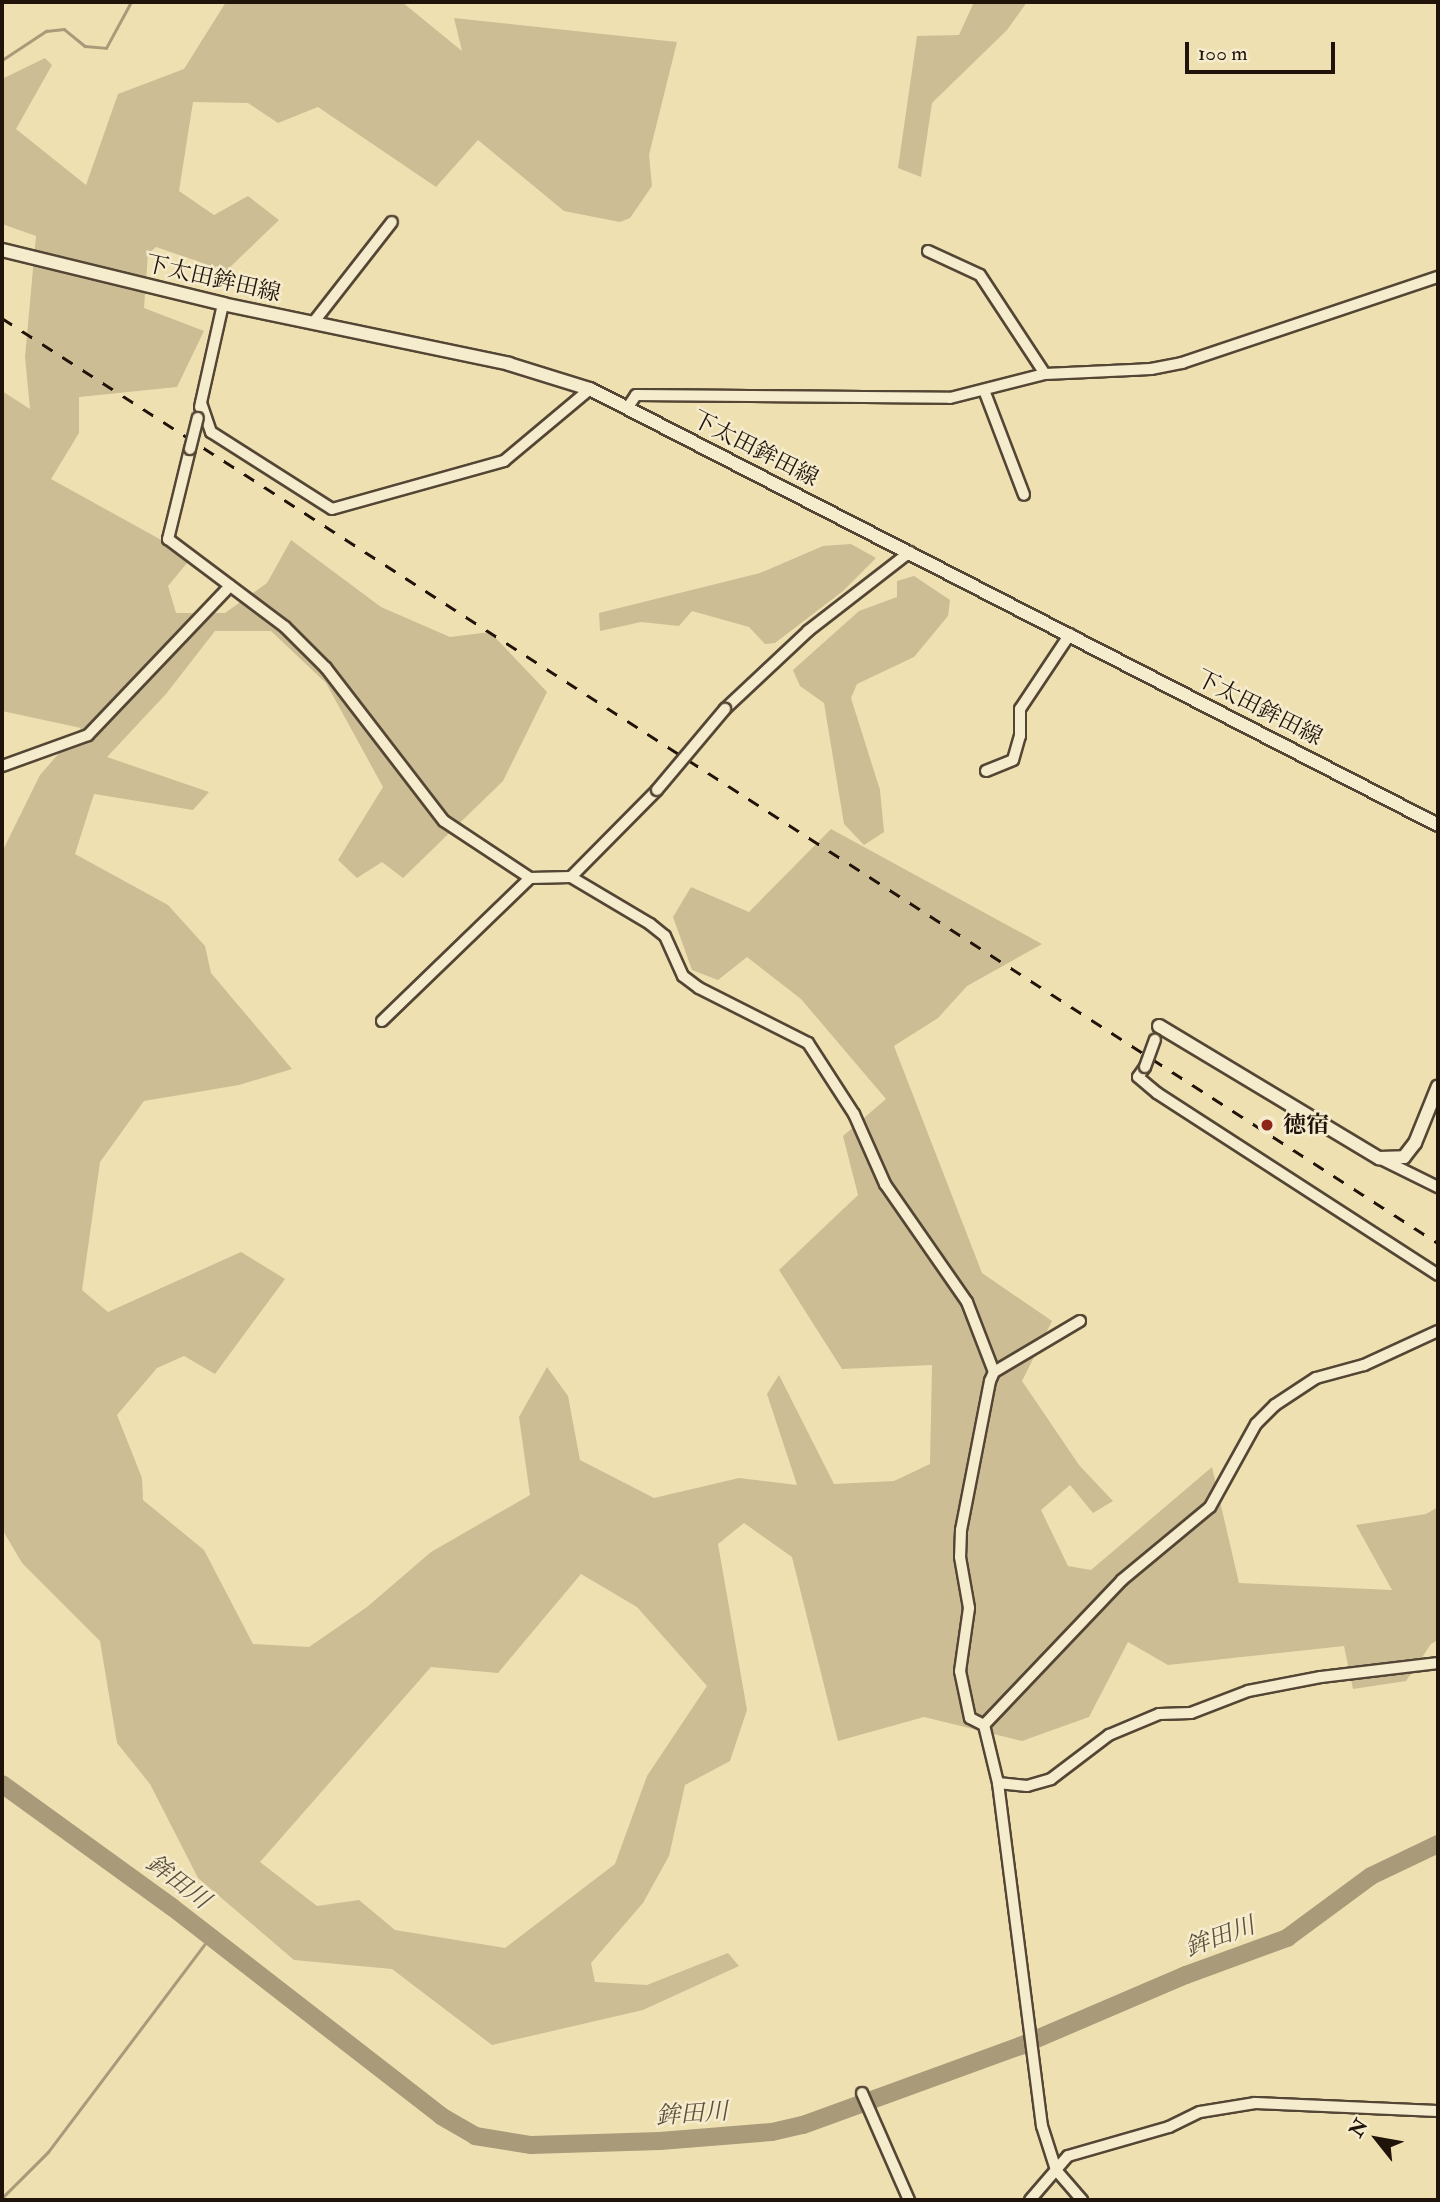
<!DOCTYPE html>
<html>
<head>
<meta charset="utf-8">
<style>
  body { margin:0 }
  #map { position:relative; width:1440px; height:2202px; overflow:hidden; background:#efe0b2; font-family:"IM FELL Double Pica","Noto Serif JP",serif }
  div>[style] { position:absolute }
  .green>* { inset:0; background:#ccbd95 }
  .stream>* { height:2.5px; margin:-1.25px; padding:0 1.25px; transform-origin:1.25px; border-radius:1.25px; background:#a99a79 }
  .river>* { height:18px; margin:-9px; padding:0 9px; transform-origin:9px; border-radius:9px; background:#a99a79 }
  .roads { filter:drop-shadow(2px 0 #544634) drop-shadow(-2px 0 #544634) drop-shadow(0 2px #544634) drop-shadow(0 -2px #544634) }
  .minor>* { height:10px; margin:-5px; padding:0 5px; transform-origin:5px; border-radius:5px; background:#f5ebcd }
  .tertiary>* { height:12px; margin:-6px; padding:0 6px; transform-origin:6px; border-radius:6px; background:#f5ebcd }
  .secondary>* { height:12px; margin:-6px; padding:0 6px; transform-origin:6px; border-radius:6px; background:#f5ebcd }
  .rail>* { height:2.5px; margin-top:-1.25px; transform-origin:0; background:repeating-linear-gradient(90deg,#20130a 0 12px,transparent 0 24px) }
  .bridges { filter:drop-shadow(2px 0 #544634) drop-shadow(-2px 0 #544634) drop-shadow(0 2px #544634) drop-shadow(0 -2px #544634) }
  .minor-bridge>* { height:10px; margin:-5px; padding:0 5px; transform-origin:5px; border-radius:5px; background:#f5ebcd }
  .dots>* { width:19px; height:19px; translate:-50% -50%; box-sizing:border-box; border:4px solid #f5ebcd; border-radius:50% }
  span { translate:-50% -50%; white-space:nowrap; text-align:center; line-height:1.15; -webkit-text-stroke:5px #f5ebcd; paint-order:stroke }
  .street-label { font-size:23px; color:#20130a }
  .poi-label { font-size:23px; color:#20130a; font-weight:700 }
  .left { translate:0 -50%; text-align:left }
  .water-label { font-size:24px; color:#5e503c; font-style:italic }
  .frame { position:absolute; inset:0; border:4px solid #20130a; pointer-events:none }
  .north { position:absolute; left:1342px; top:2104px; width:70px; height:70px; -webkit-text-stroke:5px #f5ebcd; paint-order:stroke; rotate:301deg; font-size:19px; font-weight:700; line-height:28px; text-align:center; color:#20130a }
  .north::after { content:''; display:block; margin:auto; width:24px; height:32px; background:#20130a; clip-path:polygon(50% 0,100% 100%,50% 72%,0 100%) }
  .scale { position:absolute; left:1185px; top:42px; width:150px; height:32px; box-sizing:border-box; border:4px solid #20130a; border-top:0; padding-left:9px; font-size:21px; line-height:24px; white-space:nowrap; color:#20130a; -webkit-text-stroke:5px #f5ebcd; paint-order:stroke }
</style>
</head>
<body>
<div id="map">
  <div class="green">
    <div style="clip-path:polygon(evenodd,226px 2px,402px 2px,462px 51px,454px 18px,677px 42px,649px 155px,652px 186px,630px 218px,620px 222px,564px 211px,478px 140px,436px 187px,318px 107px,278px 123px,248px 103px,193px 102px,179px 191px,214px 215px,248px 196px,279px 220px,226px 271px,156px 247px,148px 254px,144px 308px,204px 331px,177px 387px,79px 397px,79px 433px,51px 479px,192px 557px,168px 586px,176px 613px,225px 613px,267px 583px,291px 540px,381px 607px,450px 637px,490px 632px,547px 692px,503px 781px,403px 878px,382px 862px,357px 878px,338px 860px,383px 787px,326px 683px,271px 631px,215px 631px,166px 694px,107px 757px,209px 792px,193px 810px,94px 794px,75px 854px,168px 905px,205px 946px,211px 973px,292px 1069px,239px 1085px,144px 1101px,100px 1162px,82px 1290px,108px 1312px,241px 1252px,285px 1279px,215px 1374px,184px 1356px,157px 1368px,117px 1415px,142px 1478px,143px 1500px,204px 1550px,253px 1644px,309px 1647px,367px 1607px,431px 1552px,530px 1495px,519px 1417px,547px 1367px,568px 1396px,580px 1460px,654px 1498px,739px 1478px,797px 1485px,767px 1394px,779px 1375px,834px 1484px,894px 1481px,930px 1464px,932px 1365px,842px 1369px,779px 1270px,858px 1195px,843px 1136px,886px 1099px,801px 999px,747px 957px,718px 980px,692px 970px,673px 917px,691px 887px,749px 912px,831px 829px,1042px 944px,967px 986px,938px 1018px,894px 1046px,982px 1273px,1052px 1321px,1022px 1381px,1079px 1465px,1113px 1501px,1093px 1513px,1070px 1485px,1041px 1510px,1068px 1566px,1091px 1570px,1212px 1467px,1239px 1583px,1392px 1590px,1356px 1525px,1426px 1514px,1438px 1507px,1438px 1640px,1431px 1644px,1406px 1681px,1353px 1689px,1344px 1646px,1168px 1665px,1128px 1642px,1089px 1717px,1022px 1741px,924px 1717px,838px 1741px,792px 1557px,744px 1523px,718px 1544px,747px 1710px,730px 1761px,685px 1785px,669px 1856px,643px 1903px,591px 1963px,595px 1982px,647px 1985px,728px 1953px,739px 1966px,643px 2010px,492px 2045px,392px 1969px,294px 1960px,198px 1878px,150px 1784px,117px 1743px,100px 1641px,22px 1563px,2px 1529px,2px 852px,40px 775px,81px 728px,2px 711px,2px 391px,30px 409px,25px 357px,36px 236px,2px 224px,2px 79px,45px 58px,52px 65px,16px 129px,86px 185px,118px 94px,184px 69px,226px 2px,581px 1574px,637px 1607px,707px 1686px,647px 1776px,615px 1864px,505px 1948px,395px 1930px,359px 1900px,317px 1906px,260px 1862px,431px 1667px,498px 1673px,581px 1574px)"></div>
    <div style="clip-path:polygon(974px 2px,1027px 2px,1007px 30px,932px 103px,921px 177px,898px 168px,917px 36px,959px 35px)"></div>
    <div style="clip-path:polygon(851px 544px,876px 558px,843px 591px,775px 643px,765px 644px,749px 627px,692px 611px,679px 626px,641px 622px,600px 631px,599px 613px,760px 573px,823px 546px)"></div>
    <div style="clip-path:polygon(914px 576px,950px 600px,948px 616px,914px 657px,857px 684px,851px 698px,880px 790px,884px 832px,864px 845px,844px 824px,824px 703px,800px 686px,793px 670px,859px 611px,897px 597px,897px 581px)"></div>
  </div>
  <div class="stream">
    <div style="left:2px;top:60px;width:53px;rotate:-33.4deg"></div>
    <div style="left:46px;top:31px;width:18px;rotate:-6deg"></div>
    <div style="left:64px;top:29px;width:27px;rotate:39deg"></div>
    <div style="left:85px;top:46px;width:21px;rotate:5deg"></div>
    <div style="left:106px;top:48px;width:52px;rotate:-61.5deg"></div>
    <div style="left:2px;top:2198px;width:65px;rotate:-45deg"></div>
    <div style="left:48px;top:2152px;width:269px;rotate:-53deg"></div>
  </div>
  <div class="river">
    <div style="left:2px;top:1784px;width:210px;rotate:35.9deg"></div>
    <div style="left:172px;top:1907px;width:341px;rotate:37.8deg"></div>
    <div style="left:441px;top:2116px;width:39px;rotate:30deg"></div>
    <div style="left:475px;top:2136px;width:57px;rotate:9.1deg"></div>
    <div style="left:531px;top:2145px;width:129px;rotate:-1.8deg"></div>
    <div style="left:660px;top:2141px;width:112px;rotate:-4.6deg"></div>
    <div style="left:772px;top:2132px;width:32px;rotate:-13deg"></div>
    <div style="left:803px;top:2125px;width:231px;rotate:-20deg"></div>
    <div style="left:1020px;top:2046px;width:181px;rotate:-23.2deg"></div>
    <div style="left:1186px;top:1975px;width:108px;rotate:-20.1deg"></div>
    <div style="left:1287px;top:1938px;width:104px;rotate:-36.4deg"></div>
    <div style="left:1371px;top:1876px;width:74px;rotate:-25.5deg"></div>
  </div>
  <div class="roads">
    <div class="minor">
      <div style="left:928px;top:251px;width:57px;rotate:24.8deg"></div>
      <div style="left:980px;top:275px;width:118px;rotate:56.7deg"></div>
      <div style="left:313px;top:323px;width:128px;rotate:-52deg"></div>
      <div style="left:984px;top:390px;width:112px;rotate:69.1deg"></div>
      <div style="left:201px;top:403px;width:31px;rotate:71deg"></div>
      <div style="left:211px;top:432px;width:143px;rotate:32.5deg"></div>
      <div style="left:332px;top:509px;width:179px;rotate:-15.6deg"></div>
      <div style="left:504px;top:461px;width:112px;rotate:-39.9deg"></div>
      <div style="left:200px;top:407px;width:106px;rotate:-77.4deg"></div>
      <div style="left:628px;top:407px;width:14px;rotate:-56deg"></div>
      <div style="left:636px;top:395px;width:314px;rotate:0.5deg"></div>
      <div style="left:950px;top:398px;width:98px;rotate:-14.2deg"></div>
      <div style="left:1045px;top:374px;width:106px;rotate:-2.7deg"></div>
      <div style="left:1151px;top:369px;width:32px;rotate:-11deg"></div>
      <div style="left:1182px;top:363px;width:270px;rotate:-18.6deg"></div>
      <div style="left:190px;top:449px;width:93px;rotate:103.7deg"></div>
      <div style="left:168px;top:539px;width:146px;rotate:36.9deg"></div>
      <div style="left:285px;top:627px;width:58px;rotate:45deg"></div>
      <div style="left:326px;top:668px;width:193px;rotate:52.4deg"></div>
      <div style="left:444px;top:821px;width:103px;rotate:33.5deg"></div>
      <div style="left:530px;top:878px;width:41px;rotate:-1.4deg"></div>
      <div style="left:571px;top:877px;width:92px;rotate:30.7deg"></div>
      <div style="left:650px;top:924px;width:19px;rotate:39deg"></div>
      <div style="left:665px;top:936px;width:44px;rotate:65.8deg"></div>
      <div style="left:683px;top:976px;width:20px;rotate:37deg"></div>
      <div style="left:699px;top:988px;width:122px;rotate:26.8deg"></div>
      <div style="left:808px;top:1043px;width:85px;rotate:57.1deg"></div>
      <div style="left:854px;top:1114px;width:77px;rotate:66.1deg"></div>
      <div style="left:885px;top:1184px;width:144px;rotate:55.2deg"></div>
      <div style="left:967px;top:1302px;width:75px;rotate:68.9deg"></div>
      <div style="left:725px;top:709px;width:114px;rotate:-43.2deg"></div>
      <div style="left:808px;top:631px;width:129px;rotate:-37.8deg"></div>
      <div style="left:2px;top:766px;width:91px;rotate:-19.8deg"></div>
      <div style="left:88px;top:735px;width:206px;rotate:-46.4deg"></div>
      <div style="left:986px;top:771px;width:29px;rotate:-22deg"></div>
      <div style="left:1013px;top:760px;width:25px;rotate:-74deg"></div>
      <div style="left:1020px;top:736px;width:27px;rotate:-90deg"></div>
      <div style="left:1020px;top:709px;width:90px;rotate:-56.3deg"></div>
      <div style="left:571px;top:877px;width:122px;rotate:-45.3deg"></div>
      <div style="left:382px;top:1021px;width:206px;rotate:-44deg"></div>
      <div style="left:1145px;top:1067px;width:12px;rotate:125deg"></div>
      <div style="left:1138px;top:1077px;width:25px;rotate:40deg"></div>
      <div style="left:1157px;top:1093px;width:335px;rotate:32.9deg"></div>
      <div style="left:1379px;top:1158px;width:66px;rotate:26.2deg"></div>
      <div style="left:1080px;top:1321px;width:100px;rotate:149.3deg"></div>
      <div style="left:994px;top:1372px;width:10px;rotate:114deg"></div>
      <div style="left:990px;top:1381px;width:152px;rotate:101deg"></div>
      <div style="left:961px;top:1530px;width:27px;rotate:92deg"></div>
      <div style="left:960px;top:1557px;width:52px;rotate:80deg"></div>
      <div style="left:969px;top:1608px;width:64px;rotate:98.1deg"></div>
      <div style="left:960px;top:1671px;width:48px;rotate:78deg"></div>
      <div style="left:970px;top:1718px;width:16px;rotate:27deg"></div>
      <div style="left:984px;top:1725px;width:60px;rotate:76.4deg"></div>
      <div style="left:998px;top:1783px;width:346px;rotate:82.7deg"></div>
      <div style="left:1042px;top:2126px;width:46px;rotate:72.3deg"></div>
      <div style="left:1056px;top:2170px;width:40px;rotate:49deg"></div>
      <div style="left:984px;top:1725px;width:200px;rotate:-46.4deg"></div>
      <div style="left:1122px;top:1580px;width:114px;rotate:-39.7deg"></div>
      <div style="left:1210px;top:1507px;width:95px;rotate:-61deg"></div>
      <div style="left:1256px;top:1424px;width:27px;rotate:-45deg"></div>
      <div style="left:1275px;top:1405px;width:49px;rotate:-33.4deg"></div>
      <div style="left:1316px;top:1378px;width:50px;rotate:-15.2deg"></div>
      <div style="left:1364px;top:1365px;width:81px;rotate:-24.7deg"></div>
      <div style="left:998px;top:1783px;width:29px;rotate:6deg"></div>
      <div style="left:1027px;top:1786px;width:25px;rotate:-16deg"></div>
      <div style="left:1051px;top:1779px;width:73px;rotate:-37.2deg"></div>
      <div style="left:1109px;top:1735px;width:54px;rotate:-22.8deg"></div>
      <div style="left:1159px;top:1714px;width:32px;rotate:-2deg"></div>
      <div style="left:1191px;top:1713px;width:61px;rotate:-21.1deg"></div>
      <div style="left:1248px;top:1691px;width:74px;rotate:-10.9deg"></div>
      <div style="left:1321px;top:1677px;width:118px;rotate:-6.8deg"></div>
      <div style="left:862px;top:2093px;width:117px;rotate:66.3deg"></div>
      <div style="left:1030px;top:2200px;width:58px;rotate:-49.2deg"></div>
      <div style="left:1068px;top:2156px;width:105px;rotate:-16deg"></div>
      <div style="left:1169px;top:2127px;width:34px;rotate:-26deg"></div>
      <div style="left:1200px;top:2112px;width:56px;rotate:-9.3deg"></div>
      <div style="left:1255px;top:2103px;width:183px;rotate:2.5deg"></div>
    </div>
    <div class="tertiary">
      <div style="left:1159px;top:1026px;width:257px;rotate:31deg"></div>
      <div style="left:1379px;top:1158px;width:25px;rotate:-2deg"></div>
      <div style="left:1404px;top:1157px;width:18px;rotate:-52deg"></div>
      <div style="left:1415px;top:1143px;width:61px;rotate:-68deg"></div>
    </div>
    <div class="secondary">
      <div style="left:2px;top:250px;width:228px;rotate:13.7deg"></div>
      <div style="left:223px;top:304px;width:292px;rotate:11.8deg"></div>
      <div style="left:509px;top:364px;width:85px;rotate:17.2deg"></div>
      <div style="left:590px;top:389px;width:954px;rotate:27.21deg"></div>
    </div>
  </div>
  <div class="rail">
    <div style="left:2px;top:318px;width:1708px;rotate:32.79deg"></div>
  </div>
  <div class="bridges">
    <div class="minor-bridge">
      <div style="left:190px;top:449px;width:32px;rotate:-76deg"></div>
      <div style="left:657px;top:790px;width:106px;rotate:-50deg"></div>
      <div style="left:1145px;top:1067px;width:29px;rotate:-70deg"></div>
    </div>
  </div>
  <div class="dots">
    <div style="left:1267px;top:1125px;background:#8f2418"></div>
  </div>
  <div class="street-label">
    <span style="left:213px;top:279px;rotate:13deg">下太田鉾田線</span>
    <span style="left:755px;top:449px;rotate:27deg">下太田鉾田線</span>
    <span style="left:1259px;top:708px;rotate:27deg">下太田鉾田線</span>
  </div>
  <div class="poi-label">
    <span class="left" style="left:1283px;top:1125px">徳宿</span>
  </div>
  <div class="water-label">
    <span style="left:178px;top:1882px;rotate:37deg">鉾田川</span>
    <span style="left:1220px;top:1937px;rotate:-20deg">鉾田川</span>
    <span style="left:692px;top:2114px;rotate:-4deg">鉾田川</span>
  </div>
  <div class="frame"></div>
  <div class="north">N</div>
  <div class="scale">100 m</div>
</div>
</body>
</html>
